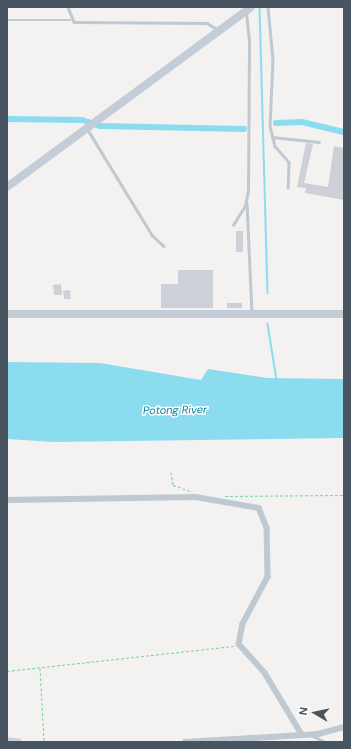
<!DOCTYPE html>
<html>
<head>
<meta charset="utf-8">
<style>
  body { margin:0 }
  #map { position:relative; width:351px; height:749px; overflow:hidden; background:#f4f1f1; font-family:"DM Sans",sans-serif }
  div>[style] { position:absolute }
  .water>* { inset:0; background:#8cdcef }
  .stream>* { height:1.5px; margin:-0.75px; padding:0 0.75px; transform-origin:0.75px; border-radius:0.75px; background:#8cdcef }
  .canal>* { height:6px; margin:-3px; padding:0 3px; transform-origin:3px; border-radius:3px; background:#8cdcef }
  .building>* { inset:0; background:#cdd0d6 }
  .path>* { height:1px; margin-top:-0.5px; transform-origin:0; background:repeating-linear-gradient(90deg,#76d1a3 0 3px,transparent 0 5px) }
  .service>* { height:2.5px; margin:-1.25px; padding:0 1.25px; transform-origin:1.25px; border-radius:1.25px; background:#bfc9d1 }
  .minor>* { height:5.5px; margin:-2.75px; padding:0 2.75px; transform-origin:2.75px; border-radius:2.75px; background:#bfc9d1 }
  .secondary>* { height:8px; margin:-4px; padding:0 4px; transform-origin:4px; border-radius:4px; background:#c2cdd8 }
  span { translate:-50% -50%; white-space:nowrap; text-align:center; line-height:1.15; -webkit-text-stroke:3px #fff; paint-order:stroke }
  .water-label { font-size:11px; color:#097f9b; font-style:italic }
  .frame { position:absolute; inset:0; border:8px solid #485560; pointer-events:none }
  .north { position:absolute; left:295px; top:693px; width:40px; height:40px; -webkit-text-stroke:3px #fff; paint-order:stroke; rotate:279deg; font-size:11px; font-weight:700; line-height:16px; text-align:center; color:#485560 }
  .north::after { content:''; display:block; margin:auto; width:14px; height:18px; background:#485560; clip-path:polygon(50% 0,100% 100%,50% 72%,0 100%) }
</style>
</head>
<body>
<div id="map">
  <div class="water">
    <div style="clip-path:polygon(7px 362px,100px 363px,201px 380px,208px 369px,267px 378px,344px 379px,344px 438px,54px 442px,7px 439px)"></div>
  </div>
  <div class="stream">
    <div style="left:260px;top:7px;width:286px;rotate:88.4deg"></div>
    <div style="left:268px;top:324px;width:57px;rotate:80.9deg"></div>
  </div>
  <div class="canal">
    <div style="left:7px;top:119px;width:75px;rotate:0.8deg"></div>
    <div style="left:82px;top:120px;width:19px;rotate:18deg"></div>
    <div style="left:100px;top:126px;width:144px;rotate:1.2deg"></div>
    <div style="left:276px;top:123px;width:26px;rotate:-2deg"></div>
    <div style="left:302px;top:122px;width:43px;rotate:13.4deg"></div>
  </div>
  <div class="building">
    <div style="clip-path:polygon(306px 143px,313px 144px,304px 183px,328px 187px,334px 146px,344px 148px,344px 200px,305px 193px,306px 188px,297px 187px)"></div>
    <div style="clip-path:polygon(236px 231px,243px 231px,243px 252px,236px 252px)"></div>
    <div style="clip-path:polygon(178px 270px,213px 270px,213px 308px,161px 308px,161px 284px,178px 284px)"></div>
    <div style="clip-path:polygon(61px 284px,62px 295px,54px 295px,53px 285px)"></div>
    <div style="clip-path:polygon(70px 290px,71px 299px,64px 299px,63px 291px)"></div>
    <div style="clip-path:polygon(227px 303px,242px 303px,242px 308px,227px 308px)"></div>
    <div style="clip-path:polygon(7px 737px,21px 739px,21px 742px,7px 742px)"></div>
  </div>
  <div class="path">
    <div style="left:171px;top:472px;width:13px;rotate:81deg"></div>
    <div style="left:173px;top:485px;width:18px;rotate:19deg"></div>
    <div style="left:225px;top:496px;width:119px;rotate:-0.5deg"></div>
    <div style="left:40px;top:668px;width:74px;rotate:86.9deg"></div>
    <div style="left:7px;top:671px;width:228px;rotate:-6.3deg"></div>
  </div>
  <div class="service">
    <div style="left:68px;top:7px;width:16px;rotate:68deg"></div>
    <div style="left:74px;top:22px;width:133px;rotate:0.4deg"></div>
    <div style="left:207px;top:23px;width:13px;rotate:32deg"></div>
    <div style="left:268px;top:7px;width:53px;rotate:84.6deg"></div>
    <div style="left:273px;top:60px;width:66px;rotate:92.6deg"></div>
    <div style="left:270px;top:126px;width:21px;rotate:76deg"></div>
    <div style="left:275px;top:146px;width:21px;rotate:49deg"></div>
    <div style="left:289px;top:162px;width:25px;rotate:92deg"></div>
    <div style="left:7px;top:20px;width:63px"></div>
    <div style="left:88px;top:130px;width:123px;rotate:58.6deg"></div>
    <div style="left:152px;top:235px;width:16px;rotate:43deg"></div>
    <div style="left:272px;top:137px;width:47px;rotate:6.1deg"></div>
    <div style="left:247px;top:203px;width:109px;rotate:87.4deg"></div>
    <div style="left:233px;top:225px;width:22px;rotate:-58deg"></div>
    <div style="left:245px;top:206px;width:15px;rotate:-79deg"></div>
    <div style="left:248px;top:191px;width:150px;rotate:-89.6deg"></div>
    <div style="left:249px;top:41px;width:27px;rotate:-96deg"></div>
    <div style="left:313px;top:736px;width:13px;rotate:27deg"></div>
  </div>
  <div class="minor">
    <div style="left:7px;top:500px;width:189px;rotate:-0.9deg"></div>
    <div style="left:196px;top:497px;width:64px;rotate:9.9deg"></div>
    <div style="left:259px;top:508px;width:22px;rotate:68deg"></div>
    <div style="left:267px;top:528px;width:49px;rotate:88.8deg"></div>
    <div style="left:268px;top:577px;width:53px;rotate:118deg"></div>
    <div style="left:243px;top:624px;width:20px;rotate:101deg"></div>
    <div style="left:239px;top:644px;width:39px;rotate:48deg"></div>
    <div style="left:265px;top:673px;width:70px;rotate:59deg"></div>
    <div style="left:185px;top:742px;width:133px;rotate:-3.4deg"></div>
    <div style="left:318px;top:734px;width:27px;rotate:-15deg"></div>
  </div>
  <div class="secondary">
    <div style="left:7px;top:187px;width:303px;rotate:-36.4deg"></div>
    <div style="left:7px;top:314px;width:337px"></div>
  </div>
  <div class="water-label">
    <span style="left:175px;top:410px;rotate:-1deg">Potong River</span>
  </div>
  <div class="frame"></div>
  <div class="north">N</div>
</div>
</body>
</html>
